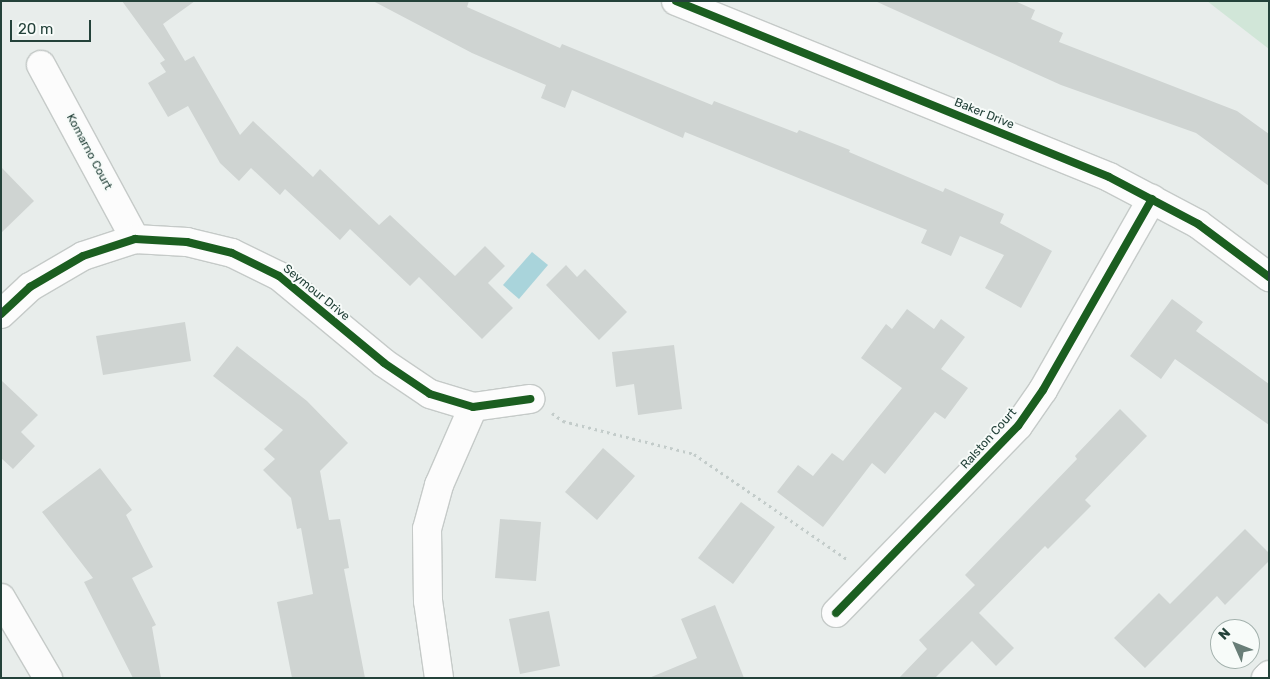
<!DOCTYPE html>
<html>
<head>
<meta charset="utf-8">
<style>
  body { margin:0 }
  #map { position:relative; width:1270px; height:679px; overflow:hidden; background:#e8edeb; font-family:Rubik,sans-serif }
  div>[style] { position:absolute }
  .green>* { inset:0; background:#d1e6d8 }
  .water>* { inset:0; background:#a9d4db }
  .building>* { inset:0; background:#cfd4d2 }
  .path>* { height:3px; margin-top:-1.5px; transform-origin:0; background:repeating-linear-gradient(90deg,#c3ccca 0 2.5px,transparent 0 6.5px) }
  .roads { filter:drop-shadow(1px 0 #c5cac8) drop-shadow(-1px 0 #c5cac8) drop-shadow(0 1px #c5cac8) drop-shadow(0 -1px #c5cac8) }
  .minor>* { height:28px; margin:-14px; padding:0 14px; transform-origin:14px; border-radius:14px; background:#fcfcfc }
  .tertiary>* { height:28px; margin:-14px; padding:0 14px; transform-origin:14px; border-radius:14px; background:#fcfcfc }
  .cycleway>* { height:8px; margin:-4px; padding:0 4px; transform-origin:4px; border-radius:4px; background:#1b5e20 }
  span { translate:-50% -50%; white-space:nowrap; text-align:center; line-height:1.15; -webkit-text-stroke:4px #f7fbf9; paint-order:stroke }
  .street-label { font-size:12px; color:#24423a }
  .frame { position:absolute; inset:0; border:2px solid #24423a; pointer-events:none }
  .north { position:absolute; left:1210px; top:619px; width:50px; height:50px; box-sizing:border-box; background:#f7fbf9; border:1px solid #a3b1ad; border-radius:50%; rotate:314deg; font-size:14px; font-weight:700; line-height:20px; text-align:center; color:#24423a }
  .north::after { content:''; display:block; margin:auto; width:18px; height:22px; background:#697e78; clip-path:polygon(50% 0,100% 100%,50% 72%,0 100%) }
  .scale { position:absolute; left:10px; top:20px; width:81px; height:22px; box-sizing:border-box; border:2px solid #24423a; border-top:0; padding-left:6px; font-size:15px; line-height:18px; white-space:nowrap; color:#24423a; -webkit-text-stroke:4px #f7fbf9; paint-order:stroke }
</style>
</head>
<body>
<div id="map">
  <div class="green">
    <div style="clip-path:polygon(1207px 1px,1269px 1px,1269px 49px)"></div>
  </div>
  <div class="water">
    <div style="clip-path:polygon(532px 252px,548px 265px,519px 299px,503px 285px)"></div>
  </div>
  <div class="building">
    <div style="clip-path:polygon(122px 1px,195px 1px,163px 24px,185px 61px,194px 56px,240px 135px,253px 121px,313px 177px,320px 169px,379px 225px,390px 215px,455px 276px,485px 246px,505px 266px,488px 283px,513px 308px,482px 339px,419px 277px,410px 286px,350px 229px,340px 240px,285px 189px,280px 195px,251px 168px,239px 181px,220px 163px,188px 106px,168px 117px,148px 83px,166px 72px,160px 63px,165px 60px)"></div>
    <div style="clip-path:polygon(373px 1px,469px 1px,467px 7px,560px 48px,562px 44px,712px 105px,714px 101px,797px 133px,799px 130px,850px 150px,849px 152px,943px 192px,945px 188px,1004px 214px,1000px 223px,1052px 251px,1021px 308px,985px 288px,1004px 255px,960px 236px,951px 256px,921px 243px,927px 230px,685px 132px,683px 138px,572px 90px,565px 108px,541px 98px,546px 85px,472px 53px)"></div>
    <div style="clip-path:polygon(875px 1px,1015px 1px,1035px 10px,1031px 19px,1063px 33px,1059px 42px,1237px 111px,1269px 134px,1269px 186px,1196px 133px,1061px 85px)"></div>
    <div style="clip-path:polygon(1px 167px,34px 201px,1px 233px)"></div>
    <div style="clip-path:polygon(566px 265px,577px 277px,585px 269px,627px 312px,599px 340px,546px 285px)"></div>
    <div style="clip-path:polygon(1172px 299px,1203px 322px,1196px 331px,1269px 384px,1269px 425px,1175px 359px,1161px 379px,1130px 356px)"></div>
    <div style="clip-path:polygon(907px 309px,934px 329px,941px 319px,965px 337px,941px 369px,968px 388px,945px 419px,935px 412px,885px 474px,872px 463px,823px 527px,777px 492px,798px 465px,813px 476px,832px 453px,843px 461px,902px 388px,861px 358px,886px 324px,892px 329px)"></div>
    <div style="clip-path:polygon(185px 322px,191px 361px,103px 375px,96px 336px)"></div>
    <div style="clip-path:polygon(674px 345px,682px 409px,638px 415px,634px 384px,616px 387px,612px 352px)"></div>
    <div style="clip-path:polygon(237px 346px,307px 401px,348px 443px,320px 471px,329px 520px,340px 519px,349px 568px,344px 569px,365px 678px,292px 678px,277px 602px,313px 594px,301px 528px,297px 529px,291px 498px,263px 470px,275px 459px,264px 449px,283px 430px,213px 376px)"></div>
    <div style="clip-path:polygon(1px 380px,38px 415px,21px 432px,35px 446px,13px 469px,1px 458px)"></div>
    <div style="clip-path:polygon(1120px 409px,1147px 436px,1085px 500px,1091px 506px,1048px 549px,1045px 546px,979px 613px,1014px 648px,996px 666px,972px 641px,935px 678px,899px 678px,927px 649px,919px 640px,975px 585px,965px 575px,1077px 459px,1075px 456px)"></div>
    <div style="clip-path:polygon(603px 448px,635px 476px,597px 520px,565px 492px)"></div>
    <div style="clip-path:polygon(100px 468px,132px 510px,126px 515px,153px 567px,132px 578px,156px 625px,152px 627px,161px 678px,133px 678px,84px 582px,93px 578px,42px 512px)"></div>
    <div style="clip-path:polygon(741px 502px,775px 527px,733px 584px,698px 558px)"></div>
    <div style="clip-path:polygon(500px 519px,541px 522px,536px 581px,495px 578px)"></div>
    <div style="clip-path:polygon(1245px 529px,1269px 553px,1269px 561px,1225px 605px,1217px 596px,1145px 668px,1114px 638px,1159px 593px,1170px 604px)"></div>
    <div style="clip-path:polygon(715px 605px,744px 678px,649px 678px,697px 658px,681px 619px)"></div>
    <div style="clip-path:polygon(549px 611px,560px 666px,520px 674px,509px 619px)"></div>
  </div>
  <div class="path">
    <div style="left:552px;top:413px;width:14px;rotate:36deg"></div>
    <div style="left:563px;top:421px;width:135px;rotate:14.1deg"></div>
    <div style="left:694px;top:454px;width:187px;rotate:34.5deg"></div>
  </div>
  <div class="roads">
    <div class="minor">
      <div style="left:676px;top:1px;width:467px;rotate:22.1deg"></div>
      <div style="left:1109px;top:177px;width:101px;rotate:27.8deg"></div>
      <div style="left:1198px;top:224px;width:89px;rotate:36.7deg"></div>
      <div style="left:41px;top:65px;width:198px;rotate:61.6deg"></div>
      <div style="left:1px;top:314px;width:40px;rotate:-43deg"></div>
      <div style="left:30px;top:287px;width:61px;rotate:-30.3deg"></div>
      <div style="left:83px;top:256px;width:55px;rotate:-18.1deg"></div>
      <div style="left:135px;top:239px;width:52px;rotate:3.3deg"></div>
      <div style="left:187px;top:242px;width:46px;rotate:13.7deg"></div>
      <div style="left:232px;top:253px;width:52px;rotate:26.1deg"></div>
      <div style="left:279px;top:276px;width:136px;rotate:39.6deg"></div>
      <div style="left:384px;top:363px;width:55px;rotate:34deg"></div>
      <div style="left:430px;top:394px;width:45px;rotate:16.8deg"></div>
      <div style="left:473px;top:407px;width:58px;rotate:-8deg"></div>
      <div style="left:836px;top:613px;width:261px;rotate:-45.8deg"></div>
      <div style="left:1018px;top:426px;width:44px;rotate:-55.2deg"></div>
      <div style="left:1043px;top:390px;width:220px;rotate:-60.3deg"></div>
      <div style="left:439px;top:678px;width:78px;rotate:-98.1deg"></div>
      <div style="left:428px;top:601px;width:72px;rotate:-90.8deg"></div>
      <div style="left:427px;top:529px;width:46px;rotate:-74.7deg"></div>
      <div style="left:439px;top:485px;width:85px;rotate:-66.4deg"></div>
      <div style="left:1266px;top:678px;width:4px;rotate:-45deg"></div>
    </div>
    <div class="tertiary">
      <div style="left:1px;top:598px;width:93px;rotate:59.6deg"></div>
    </div>
  </div>
  <div class="cycleway">
    <div style="left:676px;top:1px;width:467px;rotate:22.1deg"></div>
    <div style="left:1109px;top:177px;width:101px;rotate:27.8deg"></div>
    <div style="left:1198px;top:224px;width:89px;rotate:36.7deg"></div>
    <div style="left:1px;top:314px;width:40px;rotate:-43deg"></div>
    <div style="left:30px;top:287px;width:61px;rotate:-30.3deg"></div>
    <div style="left:83px;top:256px;width:55px;rotate:-18.1deg"></div>
    <div style="left:135px;top:239px;width:52px;rotate:3.3deg"></div>
    <div style="left:187px;top:242px;width:46px;rotate:13.7deg"></div>
    <div style="left:232px;top:253px;width:52px;rotate:26.1deg"></div>
    <div style="left:279px;top:276px;width:136px;rotate:39.6deg"></div>
    <div style="left:384px;top:363px;width:55px;rotate:34deg"></div>
    <div style="left:430px;top:394px;width:45px;rotate:16.8deg"></div>
    <div style="left:473px;top:407px;width:58px;rotate:-8deg"></div>
    <div style="left:836px;top:613px;width:261px;rotate:-45.8deg"></div>
    <div style="left:1018px;top:426px;width:44px;rotate:-55.2deg"></div>
    <div style="left:1043px;top:390px;width:220px;rotate:-60.3deg"></div>
  </div>
  <div class="street-label">
    <span style="left:984px;top:114px;rotate:22deg">Baker Drive</span>
    <span style="left:89px;top:152px;rotate:62deg">Komarno Court</span>
    <span style="left:316px;top:293px;rotate:39deg">Seymour Drive</span>
    <span style="left:989px;top:439px;rotate:-48deg">Ralston Court</span>
  </div>
  <div class="frame"></div>
  <div class="north">N</div>
  <div class="scale">20 m</div>
</div>
</body>
</html>
